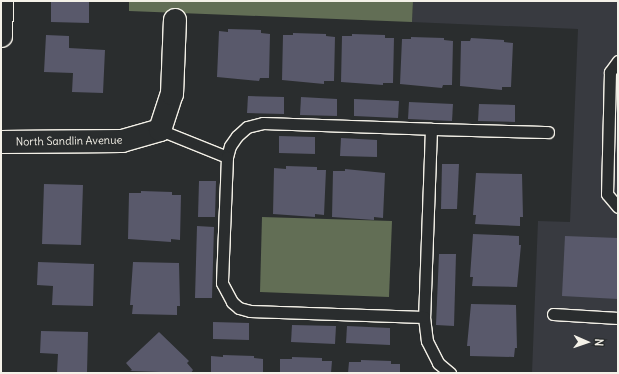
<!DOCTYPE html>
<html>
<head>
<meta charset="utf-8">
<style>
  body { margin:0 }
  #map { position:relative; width:619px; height:374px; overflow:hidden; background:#2a2d2e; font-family:Delius,sans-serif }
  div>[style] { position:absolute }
  .built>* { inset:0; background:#383a40 }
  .green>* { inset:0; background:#626e55 }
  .building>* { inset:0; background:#59596b }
  .roads { filter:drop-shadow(1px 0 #f4f1e8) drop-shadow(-1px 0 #f4f1e8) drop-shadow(0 1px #f4f1e8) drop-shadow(0 -1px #f4f1e8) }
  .service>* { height:11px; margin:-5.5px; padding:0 5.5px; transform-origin:5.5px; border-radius:5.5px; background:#2a2d2e }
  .minor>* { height:22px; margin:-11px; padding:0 11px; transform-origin:11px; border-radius:11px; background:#2a2d2e }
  span { translate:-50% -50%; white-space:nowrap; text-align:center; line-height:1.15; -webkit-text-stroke:4px #2a2d2e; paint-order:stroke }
  .street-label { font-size:11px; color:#f4f1e8 }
  .frame { position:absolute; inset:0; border:2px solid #f4f1e8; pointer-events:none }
  .north { position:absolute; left:567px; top:322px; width:40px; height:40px; -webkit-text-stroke:3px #2a2d2e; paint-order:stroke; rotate:92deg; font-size:11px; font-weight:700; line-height:16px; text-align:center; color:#f4f1e8 }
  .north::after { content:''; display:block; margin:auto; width:14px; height:18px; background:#f4f1e8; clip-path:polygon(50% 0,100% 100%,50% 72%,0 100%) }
</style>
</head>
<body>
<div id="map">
  <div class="built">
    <div style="clip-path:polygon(413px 1px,618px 1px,618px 373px,532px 373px,538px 221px,570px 222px,578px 29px,412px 22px)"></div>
  </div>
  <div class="green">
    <div style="clip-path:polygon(129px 1px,413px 1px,412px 22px,129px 11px)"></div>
    <div style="clip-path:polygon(262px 217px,392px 221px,389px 297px,260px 292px)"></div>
  </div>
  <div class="building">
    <div style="clip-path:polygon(51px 1px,89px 1px,89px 23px,51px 22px)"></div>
    <div style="clip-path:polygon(228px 29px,261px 30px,261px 33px,270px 34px,269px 78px,260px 78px,259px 81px,217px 77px,219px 31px,228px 32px)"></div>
    <div style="clip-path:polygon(293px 33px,326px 34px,326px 36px,335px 37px,334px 81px,324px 81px,324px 84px,282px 80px,283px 35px,293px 35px)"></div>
    <div style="clip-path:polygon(352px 34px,385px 35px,385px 38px,394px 38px,393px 83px,383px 83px,383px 85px,341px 82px,342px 36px,352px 36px)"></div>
    <div style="clip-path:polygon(46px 35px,69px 36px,69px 48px,105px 50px,103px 93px,72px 92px,73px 73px,44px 72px)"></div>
    <div style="clip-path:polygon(411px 37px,444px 38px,444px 40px,453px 41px,452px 85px,443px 85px,442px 88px,400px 84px,402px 39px,411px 39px)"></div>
    <div style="clip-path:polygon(471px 38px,504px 40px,504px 42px,513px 43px,511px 87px,502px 87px,502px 90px,460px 86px,461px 41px,470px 41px)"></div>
    <div style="clip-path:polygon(248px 96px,284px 97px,284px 114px,247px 113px)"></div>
    <div style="clip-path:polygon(301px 97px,337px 99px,337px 116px,300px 115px)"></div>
    <div style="clip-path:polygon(354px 99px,399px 101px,398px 118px,354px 116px)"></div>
    <div style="clip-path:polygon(409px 102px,453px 104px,452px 121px,408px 119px)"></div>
    <div style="clip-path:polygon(479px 104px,515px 105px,515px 122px,478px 121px)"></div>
    <div style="clip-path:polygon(279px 136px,315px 137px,315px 154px,279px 153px)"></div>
    <div style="clip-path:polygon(341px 138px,377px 140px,377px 157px,340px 156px)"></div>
    <div style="clip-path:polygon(442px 164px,459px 164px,457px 209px,441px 209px)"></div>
    <div style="clip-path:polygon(286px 166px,317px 167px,317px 170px,326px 170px,324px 215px,315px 214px,315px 217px,273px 214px,274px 168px,286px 169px)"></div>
    <div style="clip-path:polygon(345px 169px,385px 173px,383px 218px,374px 217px,374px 220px,332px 217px,333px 171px,345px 171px)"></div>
    <div style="clip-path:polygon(476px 173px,522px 174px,523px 217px,520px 217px,520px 226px,475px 224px,476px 215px,473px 215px)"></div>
    <div style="clip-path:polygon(199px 181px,216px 181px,215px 217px,198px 217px)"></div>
    <div style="clip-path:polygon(44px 184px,83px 185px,81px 245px,42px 244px)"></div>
    <div style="clip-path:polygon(141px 191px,172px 192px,172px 195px,181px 195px,180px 240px,171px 239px,171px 242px,128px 239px,129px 193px,141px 193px)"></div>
    <div style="clip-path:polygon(197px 226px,214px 227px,212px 298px,195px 298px)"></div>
    <div style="clip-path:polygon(473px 234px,519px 236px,519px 245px,521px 245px,517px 287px,472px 286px,473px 277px,470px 277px)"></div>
    <div style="clip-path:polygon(565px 236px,618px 238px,618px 299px,562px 296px)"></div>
    <div style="clip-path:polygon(439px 254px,456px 254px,454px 326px,436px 325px)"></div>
    <div style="clip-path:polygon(38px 262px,94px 264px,93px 306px,52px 305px,53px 286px,37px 285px)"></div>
    <div style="clip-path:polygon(133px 262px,179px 263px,180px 306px,177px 306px,177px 315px,132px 314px,133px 305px,130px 305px)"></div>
    <div style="clip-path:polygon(471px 304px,516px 305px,517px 348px,515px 348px,514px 357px,470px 356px,470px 346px,467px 346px)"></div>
    <div style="clip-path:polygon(213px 322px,249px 323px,249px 340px,213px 339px)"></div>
    <div style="clip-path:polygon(292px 325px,336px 326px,335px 344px,291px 342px)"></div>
    <div style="clip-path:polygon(347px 326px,390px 328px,390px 345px,346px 343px)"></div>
    <div style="clip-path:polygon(41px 331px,88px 332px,87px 373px,57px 373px,58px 354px,40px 353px)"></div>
    <div style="clip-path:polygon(159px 332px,189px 361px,187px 363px,193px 370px,191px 373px,130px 371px,132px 370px,126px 363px)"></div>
    <div style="clip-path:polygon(223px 355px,254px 356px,254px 358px,263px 359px,263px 373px,211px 373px,211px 356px,223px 357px)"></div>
    <div style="clip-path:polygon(292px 357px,322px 358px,322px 361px,332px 361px,331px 373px,280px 373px,280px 359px,292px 359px)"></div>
    <div style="clip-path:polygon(361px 360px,391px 361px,391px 364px,400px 364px,400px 373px,348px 373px,349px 362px,361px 362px)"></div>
  </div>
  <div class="roads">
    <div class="service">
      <div style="left:618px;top:61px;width:14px;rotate:126deg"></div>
      <div style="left:610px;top:72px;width:122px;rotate:91.4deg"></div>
      <div style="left:607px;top:194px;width:17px;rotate:50deg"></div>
      <div style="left:431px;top:129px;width:117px;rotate:1.5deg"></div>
      <div style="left:160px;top:130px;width:72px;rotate:21.9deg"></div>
      <div style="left:227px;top:157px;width:11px;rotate:-75deg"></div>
      <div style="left:230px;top:146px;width:12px;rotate:-55deg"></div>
      <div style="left:237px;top:136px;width:13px;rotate:-42deg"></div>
      <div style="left:247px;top:127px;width:16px;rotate:-14deg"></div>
      <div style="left:263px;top:123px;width:168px;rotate:2deg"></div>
      <div style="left:431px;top:129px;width:188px;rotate:92.1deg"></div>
      <div style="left:424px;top:317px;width:24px;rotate:83deg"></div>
      <div style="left:427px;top:341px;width:25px;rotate:63deg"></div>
      <div style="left:438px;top:363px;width:16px;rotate:40deg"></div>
      <div style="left:227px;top:157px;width:126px;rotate:92.3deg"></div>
      <div style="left:222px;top:283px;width:21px;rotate:62deg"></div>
      <div style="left:232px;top:302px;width:9px;rotate:41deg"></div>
      <div style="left:239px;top:308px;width:11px;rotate:15deg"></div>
      <div style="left:250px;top:311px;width:174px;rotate:2deg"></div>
      <div style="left:553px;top:314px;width:65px;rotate:3.5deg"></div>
    </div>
    <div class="minor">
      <div style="left:1px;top:36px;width:35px;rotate:-88deg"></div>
      <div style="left:1px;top:142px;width:121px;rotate:-0.5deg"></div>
      <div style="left:122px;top:141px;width:40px;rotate:-16deg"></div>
      <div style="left:160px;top:130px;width:38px;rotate:-72deg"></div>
      <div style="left:172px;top:94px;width:74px;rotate:-87.7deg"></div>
    </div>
  </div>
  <div class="street-label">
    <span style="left:69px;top:141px;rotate:-1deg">North Sandlin Avenue</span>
  </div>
  <div class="frame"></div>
  <div class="north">N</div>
</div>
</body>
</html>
